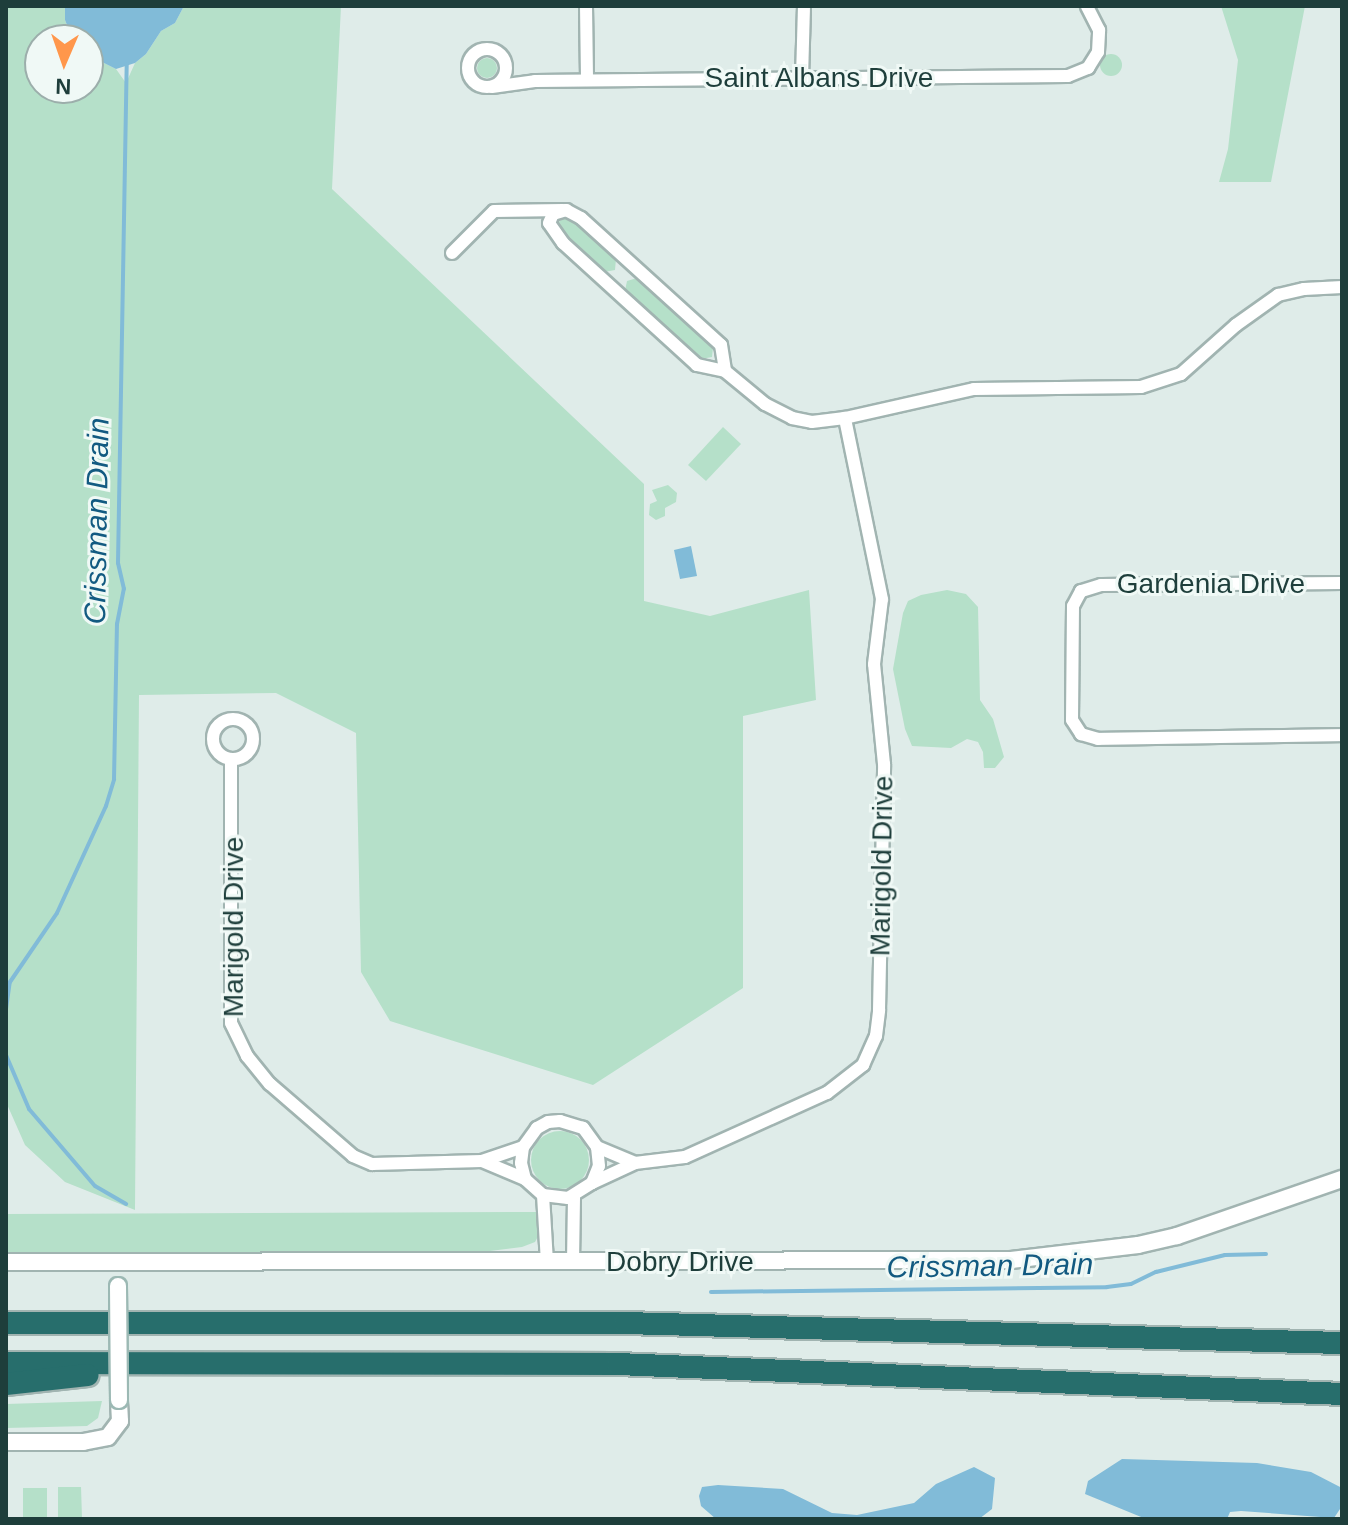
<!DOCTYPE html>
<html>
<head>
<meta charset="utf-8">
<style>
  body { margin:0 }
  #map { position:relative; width:1348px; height:1525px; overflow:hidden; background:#dfece9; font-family:Arial,sans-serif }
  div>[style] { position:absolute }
  .green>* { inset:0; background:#b5e0c9 }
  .round { border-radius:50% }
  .water>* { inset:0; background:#81bbd8 }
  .stream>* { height:4px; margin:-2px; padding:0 2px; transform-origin:2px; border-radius:2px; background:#81bbd8 }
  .roads { filter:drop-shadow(2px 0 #a1b4b1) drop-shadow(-2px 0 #a1b4b1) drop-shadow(0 2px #a1b4b1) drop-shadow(0 -2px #a1b4b1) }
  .street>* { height:12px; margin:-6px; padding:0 6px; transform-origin:6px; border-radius:6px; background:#fff }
  .street>.ring { margin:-6px; padding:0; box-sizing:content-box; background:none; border:12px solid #fff; border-radius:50% }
  .secondary>* { height:16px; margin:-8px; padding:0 8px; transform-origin:8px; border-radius:8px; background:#fff }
  .highway>* { height:22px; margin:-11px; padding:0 11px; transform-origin:11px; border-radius:11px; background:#276e6c }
  .bridges { filter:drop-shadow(2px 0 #9cb9b4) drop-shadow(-2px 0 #9cb9b4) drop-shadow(0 2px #9cb9b4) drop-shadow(0 -2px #9cb9b4) }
  .secondary-bridge>* { height:16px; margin:-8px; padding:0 8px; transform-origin:8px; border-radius:8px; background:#fff }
  span { translate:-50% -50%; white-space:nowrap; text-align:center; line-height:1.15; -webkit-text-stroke:6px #f0f9f6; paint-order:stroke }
  .street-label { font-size:28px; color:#1e3e3b }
  .water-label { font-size:30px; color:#125a81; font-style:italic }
  .frame { position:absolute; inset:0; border:8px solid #1e3e3b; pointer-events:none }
  .north { position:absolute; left:24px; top:24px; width:80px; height:80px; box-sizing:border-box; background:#f0f9f6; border:2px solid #9caeab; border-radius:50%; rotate:182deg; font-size:22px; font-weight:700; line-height:32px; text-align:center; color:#1e3e3b }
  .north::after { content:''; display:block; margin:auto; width:28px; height:36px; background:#ff974b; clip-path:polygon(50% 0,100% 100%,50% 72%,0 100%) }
</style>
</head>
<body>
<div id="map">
  <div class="green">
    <div style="clip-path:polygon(6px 6px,65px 6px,65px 20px,73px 40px,40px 40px,40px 88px,88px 88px,88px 55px,116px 69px,126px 83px,135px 63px,146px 54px,161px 31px,175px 23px,184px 6px,341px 6px,332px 189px,644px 484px,644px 601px,710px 616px,809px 590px,816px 700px,743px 716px,743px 988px,593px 1085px,390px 1021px,361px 972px,356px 733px,276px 693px,139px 695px,135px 1210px,65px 1182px,25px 1145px,6px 1102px)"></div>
    <div style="clip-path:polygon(1221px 6px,1305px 6px,1271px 182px,1219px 182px,1228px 149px,1238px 60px)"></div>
    <div class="round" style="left:1100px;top:54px;width:22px;height:22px"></div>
    <div class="round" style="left:477px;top:58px;width:20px;height:20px"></div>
    <div style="clip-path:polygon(563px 217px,575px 222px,616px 259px,615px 270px,604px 272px,563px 234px,558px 223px)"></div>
    <div style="clip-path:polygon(637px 278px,713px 347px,712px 357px,701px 359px,625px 291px,627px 281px)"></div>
    <div style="clip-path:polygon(723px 427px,741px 444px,706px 481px,688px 465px)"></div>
    <div style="clip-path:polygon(668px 485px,677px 493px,676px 502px,665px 508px,665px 516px,656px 520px,649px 515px,650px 504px,657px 501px,652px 490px)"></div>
    <div style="clip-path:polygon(947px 590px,966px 594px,978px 607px,980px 700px,993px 719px,1004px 757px,995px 768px,984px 768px,983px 752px,978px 742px,967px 739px,951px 748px,912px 746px,905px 729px,893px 669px,903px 613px,908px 601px,921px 595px)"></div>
    <div class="round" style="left:531px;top:1131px;width:58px;height:58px"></div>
    <div style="clip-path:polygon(530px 1212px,536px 1212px,539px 1219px,541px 1231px,535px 1242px,522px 1247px,482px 1252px,6px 1253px,6px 1214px)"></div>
    <div style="clip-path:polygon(102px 1401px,98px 1418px,87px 1426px,6px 1428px,6px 1404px)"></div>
    <div style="clip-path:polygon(58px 1487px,81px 1487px,82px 1519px,58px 1519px)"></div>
    <div style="clip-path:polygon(23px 1488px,47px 1488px,47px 1519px,23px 1519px)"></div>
  </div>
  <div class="water">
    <div style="clip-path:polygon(65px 6px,184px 6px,175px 23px,161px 31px,146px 54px,135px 63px,116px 69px,88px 55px,88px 40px,73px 40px,65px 20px)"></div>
    <div style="clip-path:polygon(691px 546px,697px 576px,680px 579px,674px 550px)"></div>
    <div style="clip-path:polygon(1122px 1459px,1257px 1463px,1311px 1472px,1342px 1488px,1342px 1506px,1334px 1518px,1241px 1511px,1230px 1512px,1227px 1519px,1146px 1519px,1085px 1494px,1088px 1481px)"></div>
    <div style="clip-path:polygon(974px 1467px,995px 1478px,992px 1509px,979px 1519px,716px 1519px,701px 1506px,699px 1496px,702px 1487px,718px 1485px,783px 1489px,832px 1513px,857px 1515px,914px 1503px,936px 1484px)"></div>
  </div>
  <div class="stream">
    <div style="left:6px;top:1009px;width:27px;rotate:-82deg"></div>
    <div style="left:10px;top:982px;width:83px;rotate:-55.7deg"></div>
    <div style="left:57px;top:913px;width:118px;rotate:-65.4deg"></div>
    <div style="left:106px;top:806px;width:28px;rotate:-73deg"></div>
    <div style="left:114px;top:779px;width:155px;rotate:-88.9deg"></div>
    <div style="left:117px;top:624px;width:36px;rotate:-79deg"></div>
    <div style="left:124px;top:589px;width:27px;rotate:-103deg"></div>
    <div style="left:118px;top:563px;width:499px;rotate:-89deg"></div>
    <div style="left:6px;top:1055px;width:59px;rotate:66.9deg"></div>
    <div style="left:29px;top:1109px;width:101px;rotate:49.4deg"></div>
    <div style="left:95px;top:1186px;width:36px;rotate:30deg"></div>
    <div style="left:711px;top:1292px;width:396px;rotate:-0.7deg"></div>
    <div style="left:1107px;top:1287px;width:24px;rotate:-7deg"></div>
    <div style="left:1131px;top:1284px;width:28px;rotate:-26deg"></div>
    <div style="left:1156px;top:1272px;width:71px;rotate:-13.8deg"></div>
    <div style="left:1225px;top:1255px;width:41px;rotate:-1.4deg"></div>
  </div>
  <div class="roads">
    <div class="street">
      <div style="left:586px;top:6px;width:74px;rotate:89.2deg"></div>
      <div class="ring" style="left:468px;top:49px;width:26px;height:26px"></div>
      <div style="left:802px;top:78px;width:72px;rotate:-88.4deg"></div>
      <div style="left:492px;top:87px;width:43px;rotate:-7.9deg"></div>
      <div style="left:535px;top:81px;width:533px;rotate:-0.54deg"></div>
      <div style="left:1068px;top:76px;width:22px;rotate:-22deg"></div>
      <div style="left:1088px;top:68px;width:19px;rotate:-58deg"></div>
      <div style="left:1098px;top:52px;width:22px;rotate:-87deg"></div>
      <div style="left:1099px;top:30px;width:27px;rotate:-117deg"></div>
      <div style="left:566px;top:210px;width:17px;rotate:28deg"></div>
      <div style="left:581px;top:218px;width:189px;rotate:42.2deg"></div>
      <div style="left:721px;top:345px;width:26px;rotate:81deg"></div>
      <div style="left:725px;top:371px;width:29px;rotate:-168deg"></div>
      <div style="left:697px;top:365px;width:181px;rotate:-137.7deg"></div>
      <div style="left:563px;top:243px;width:24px;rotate:-125deg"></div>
      <div style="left:549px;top:223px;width:10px;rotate:-66deg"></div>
      <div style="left:553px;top:214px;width:14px;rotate:-17deg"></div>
      <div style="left:452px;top:253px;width:59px;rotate:-45deg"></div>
      <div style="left:494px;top:211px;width:69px;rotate:-0.8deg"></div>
      <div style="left:725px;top:371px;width:52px;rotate:39.5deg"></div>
      <div style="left:765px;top:404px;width:30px;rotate:27deg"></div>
      <div style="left:792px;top:418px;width:20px;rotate:11deg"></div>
      <div style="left:812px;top:422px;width:33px;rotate:-7deg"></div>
      <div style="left:845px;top:418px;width:132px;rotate:-12.7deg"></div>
      <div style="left:974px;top:389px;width:167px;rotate:-0.7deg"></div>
      <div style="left:1141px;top:387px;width:42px;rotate:-18deg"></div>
      <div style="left:1181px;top:374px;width:74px;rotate:-41.7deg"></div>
      <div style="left:1236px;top:325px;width:52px;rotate:-35.5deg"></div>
      <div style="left:1278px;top:295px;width:27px;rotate:-13deg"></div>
      <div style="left:1304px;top:289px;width:38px;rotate:-3deg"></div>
      <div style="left:1342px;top:583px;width:241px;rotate:179.5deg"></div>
      <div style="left:1101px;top:585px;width:21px;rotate:163deg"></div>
      <div style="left:1081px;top:591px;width:17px;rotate:118deg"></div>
      <div style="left:1073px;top:606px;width:114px;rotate:90.5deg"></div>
      <div style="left:1072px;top:720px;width:17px;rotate:57deg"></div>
      <div style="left:1081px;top:734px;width:18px;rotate:16deg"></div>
      <div style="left:1098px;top:739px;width:244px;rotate:-0.9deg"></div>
      <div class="ring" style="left:213px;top:719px;width:28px;height:28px"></div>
      <div style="left:231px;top:759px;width:264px;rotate:90deg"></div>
      <div style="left:231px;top:1023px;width:37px;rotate:64deg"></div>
      <div style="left:247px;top:1056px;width:36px;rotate:51deg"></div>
      <div style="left:270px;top:1084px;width:110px;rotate:40.9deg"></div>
      <div style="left:353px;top:1156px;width:21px;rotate:23deg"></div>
      <div style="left:372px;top:1164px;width:110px;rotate:-1.6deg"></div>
      <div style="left:482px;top:1161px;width:47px;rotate:22.7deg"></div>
      <div style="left:525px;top:1179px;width:24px;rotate:42deg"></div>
      <div style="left:543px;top:1195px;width:25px;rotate:7deg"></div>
      <div style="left:568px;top:1198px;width:28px;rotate:-32deg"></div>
      <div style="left:592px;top:1183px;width:18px;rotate:-68deg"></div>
      <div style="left:599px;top:1166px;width:19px;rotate:-96deg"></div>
      <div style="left:597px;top:1147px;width:24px;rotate:-126deg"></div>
      <div style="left:583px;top:1128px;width:24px;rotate:-163deg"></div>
      <div style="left:560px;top:1121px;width:12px;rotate:175deg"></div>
      <div style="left:548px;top:1122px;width:13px;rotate:151deg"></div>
      <div style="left:537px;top:1128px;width:24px;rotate:126deg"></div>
      <div style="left:523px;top:1147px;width:16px;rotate:97deg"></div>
      <div style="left:521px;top:1163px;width:16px;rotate:76deg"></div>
      <div style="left:597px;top:1147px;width:41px;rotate:22.8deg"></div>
      <div style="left:482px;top:1161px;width:43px;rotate:-18.9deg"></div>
      <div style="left:592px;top:1183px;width:47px;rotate:-24.9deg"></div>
      <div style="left:635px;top:1163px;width:50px;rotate:-6.8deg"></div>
      <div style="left:685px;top:1157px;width:156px;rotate:-24.3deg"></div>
      <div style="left:827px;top:1093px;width:46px;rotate:-37.9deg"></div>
      <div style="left:863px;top:1065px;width:32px;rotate:-66deg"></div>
      <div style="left:876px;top:1036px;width:26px;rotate:-83deg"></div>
      <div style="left:879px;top:1010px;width:246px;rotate:-88.8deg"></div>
      <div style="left:884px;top:764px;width:100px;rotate:-95.7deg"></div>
      <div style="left:874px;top:664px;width:65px;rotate:-83deg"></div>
      <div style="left:882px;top:599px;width:185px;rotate:-101.6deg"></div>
      <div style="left:543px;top:1195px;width:67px;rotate:86.6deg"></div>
      <div style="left:573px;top:1262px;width:66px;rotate:-89.1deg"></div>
    </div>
    <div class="secondary">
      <div style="left:6px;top:1262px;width:1005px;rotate:-0.11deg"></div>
      <div style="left:1011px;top:1260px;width:128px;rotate:-6.7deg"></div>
      <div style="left:1138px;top:1245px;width:40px;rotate:-13deg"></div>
      <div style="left:1177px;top:1236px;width:175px;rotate:-19.1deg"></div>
      <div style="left:6px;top:1442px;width:77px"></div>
      <div style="left:83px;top:1442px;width:25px;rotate:-11deg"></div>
      <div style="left:108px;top:1437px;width:20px;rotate:-53deg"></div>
      <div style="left:120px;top:1421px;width:21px;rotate:-93deg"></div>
    </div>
    <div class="highway">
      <div style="left:6px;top:1323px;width:619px"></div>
      <div style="left:625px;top:1323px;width:717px;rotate:1.6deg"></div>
      <div style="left:6px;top:1363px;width:612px;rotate:0.09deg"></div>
      <div style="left:618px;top:1364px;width:725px;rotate:2.37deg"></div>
      <div style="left:6px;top:1384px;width:82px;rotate:-6.3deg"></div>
    </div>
  </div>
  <div class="bridges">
    <div class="secondary-bridge">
      <div style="left:118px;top:1286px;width:114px;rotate:89.5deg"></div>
    </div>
  </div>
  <div class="street-label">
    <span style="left:819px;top:78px">Saint Albans Drive</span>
    <span style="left:1211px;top:584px">Gardenia Drive</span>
    <span style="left:882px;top:866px;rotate:-89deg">Marigold Drive</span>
    <span style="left:234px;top:927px;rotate:-90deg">Marigold Drive</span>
    <span style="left:680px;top:1262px">Dobry Drive</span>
  </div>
  <div class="water-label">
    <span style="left:97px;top:521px;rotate:-89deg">Crissman Drain</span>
    <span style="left:990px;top:1266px;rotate:-1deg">Crissman Drain</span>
  </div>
  <div class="frame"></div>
  <div class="north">N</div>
</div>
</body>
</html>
